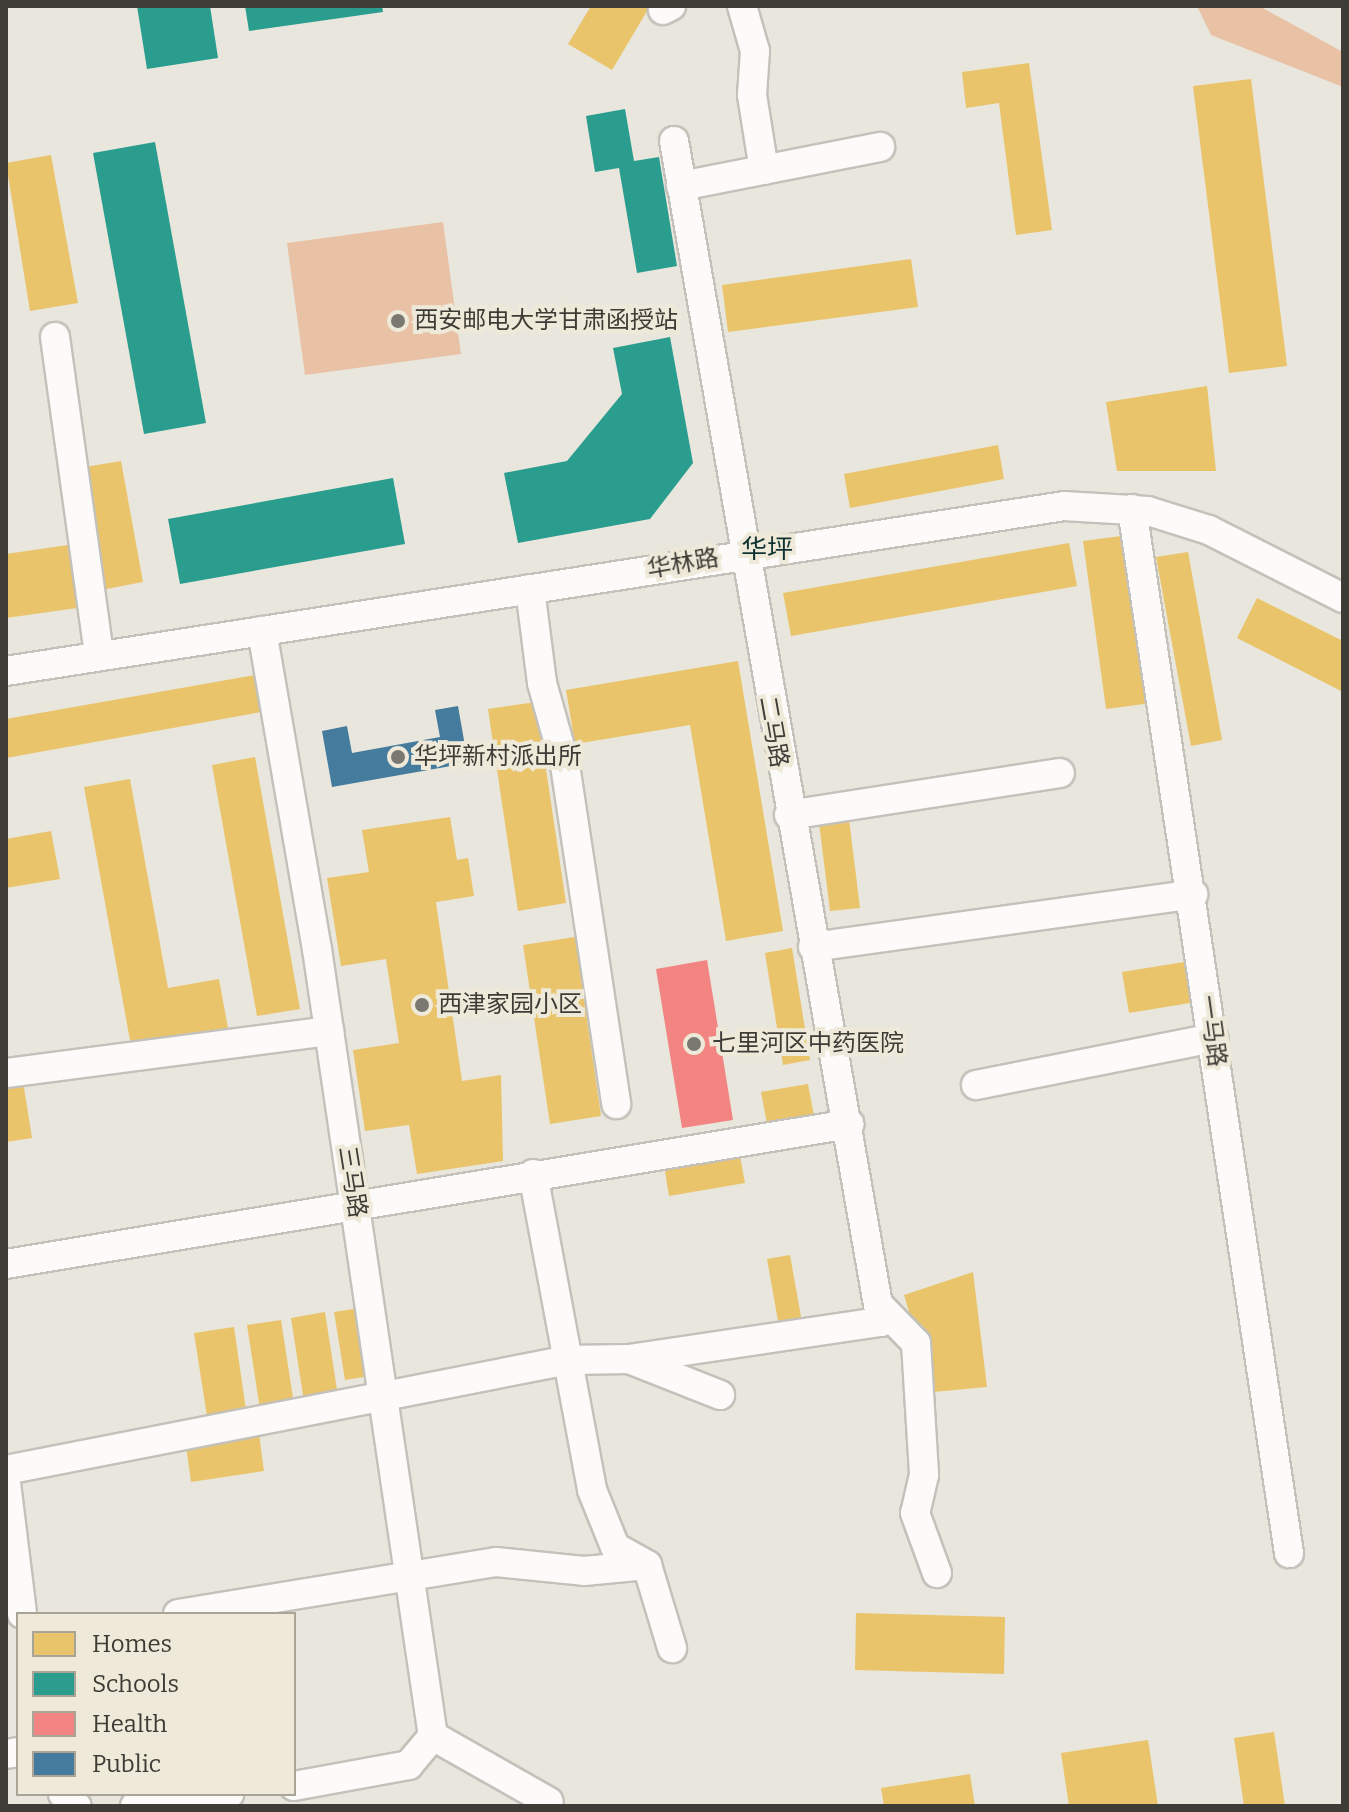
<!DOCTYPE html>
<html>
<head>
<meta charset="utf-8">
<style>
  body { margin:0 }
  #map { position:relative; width:1349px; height:1812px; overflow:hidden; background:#e9e6dd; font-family:Bitter,"Noto Sans SC",serif }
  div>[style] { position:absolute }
  .green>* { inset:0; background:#e9c2a6 }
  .homes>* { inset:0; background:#e9c46a }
  .schools>* { inset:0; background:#2a9d8f }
  .health>* { inset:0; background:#f28482 }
  .public>* { inset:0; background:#457b9d }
  .roads { filter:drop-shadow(2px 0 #c3c1ba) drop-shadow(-2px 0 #c3c1ba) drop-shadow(0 2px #c3c1ba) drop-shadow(0 -2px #c3c1ba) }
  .minor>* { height:28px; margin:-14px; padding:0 14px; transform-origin:14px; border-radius:14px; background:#fcfbfa }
  .dots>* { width:22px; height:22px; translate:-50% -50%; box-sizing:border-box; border:4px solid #eee9d8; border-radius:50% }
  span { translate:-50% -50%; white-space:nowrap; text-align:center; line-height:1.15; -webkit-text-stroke:8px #eee9d8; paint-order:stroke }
  .poi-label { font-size:24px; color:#3e3c36 }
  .left { translate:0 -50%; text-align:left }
  .street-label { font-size:24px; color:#3e3c36 }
  .neighbourhood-label { font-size:26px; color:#0f3231 }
  .frame { position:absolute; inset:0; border:8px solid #3e3c36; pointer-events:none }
  .legend { position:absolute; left:16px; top:1612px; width:280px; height:184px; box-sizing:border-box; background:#eee9d8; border:2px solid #a8a497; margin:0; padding:10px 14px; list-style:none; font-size:24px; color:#3e3c36 }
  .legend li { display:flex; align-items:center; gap:16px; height:40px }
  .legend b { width:40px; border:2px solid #a8a497 }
</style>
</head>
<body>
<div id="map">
  <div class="green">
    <div style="clip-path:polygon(1197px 6px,1259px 6px,1343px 52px,1343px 87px,1211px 35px)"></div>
    <div style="clip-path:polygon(443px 222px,461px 354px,305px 375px,287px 243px)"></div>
  </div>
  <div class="homes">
    <div style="clip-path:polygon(591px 6px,650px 6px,612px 70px,568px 44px)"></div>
    <div style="clip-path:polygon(1029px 63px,1052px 230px,1016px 235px,999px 103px,966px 108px,962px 72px)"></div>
    <div style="clip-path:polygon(1251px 79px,1287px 366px,1229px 373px,1193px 86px)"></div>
    <div style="clip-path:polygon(51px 155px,78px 303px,30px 311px,6px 163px)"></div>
    <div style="clip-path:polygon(911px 259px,918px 307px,728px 332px,722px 285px)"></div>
    <div style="clip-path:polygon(1207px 386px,1216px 471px,1117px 471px,1106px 402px)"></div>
    <div style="clip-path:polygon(998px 445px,1004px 479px,850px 508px,844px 474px)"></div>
    <div style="clip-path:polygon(121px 461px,143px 582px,101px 590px,79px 468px)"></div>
    <div style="clip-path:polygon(1129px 535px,1152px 703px,1106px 709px,1083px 541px)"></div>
    <div style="clip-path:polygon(1069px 543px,1077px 586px,791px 636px,783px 593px)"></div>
    <div style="clip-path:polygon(75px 544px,84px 607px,6px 618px,6px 554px)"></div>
    <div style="clip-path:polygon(1188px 552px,1222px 740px,1191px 746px,1156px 557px)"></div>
    <div style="clip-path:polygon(1257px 598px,1343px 641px,1343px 692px,1237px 638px)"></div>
    <div style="clip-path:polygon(738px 661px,783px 931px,726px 941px,690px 725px,575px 744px,566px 690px)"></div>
    <div style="clip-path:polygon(255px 675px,261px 712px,6px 758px,6px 719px)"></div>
    <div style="clip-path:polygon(536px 702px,566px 903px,518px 911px,488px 709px)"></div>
    <div style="clip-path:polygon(255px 757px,300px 1009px,257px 1016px,212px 765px)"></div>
    <div style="clip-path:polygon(130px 779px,168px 988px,219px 979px,228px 1028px,131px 1046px,84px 787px)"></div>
    <div style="clip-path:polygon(848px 811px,860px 908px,830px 911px,818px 815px)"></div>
    <div style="clip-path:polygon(450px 817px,457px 860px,468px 858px,474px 896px,436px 902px,462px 1081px,501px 1075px,503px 1161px,417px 1174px,409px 1125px,365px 1131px,353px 1050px,399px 1043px,386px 959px,341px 966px,327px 878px,369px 872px,362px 830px)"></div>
    <div style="clip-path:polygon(51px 831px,60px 879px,6px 888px,6px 839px)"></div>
    <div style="clip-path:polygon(575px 937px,601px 1116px,550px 1124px,523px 945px)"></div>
    <div style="clip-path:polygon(792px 948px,810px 1060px,783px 1065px,765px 953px)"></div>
    <div style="clip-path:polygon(1190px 961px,1196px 1002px,1129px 1013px,1122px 972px)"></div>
    <div style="clip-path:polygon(22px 1075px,32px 1138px,6px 1142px,6px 1078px)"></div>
    <div style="clip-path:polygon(808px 1084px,814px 1116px,767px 1124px,761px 1092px)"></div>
    <div style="clip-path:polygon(738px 1145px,745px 1183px,669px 1196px,663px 1159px)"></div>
    <div style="clip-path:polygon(790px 1255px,803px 1328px,780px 1332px,767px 1259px)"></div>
    <div style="clip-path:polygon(973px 1272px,987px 1387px,933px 1392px,904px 1295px)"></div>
    <div style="clip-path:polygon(366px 1307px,376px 1375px,345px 1380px,334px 1312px)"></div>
    <div style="clip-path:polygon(325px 1312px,339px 1403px,305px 1408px,291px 1318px)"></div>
    <div style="clip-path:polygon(281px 1320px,295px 1411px,261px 1416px,247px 1325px)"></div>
    <div style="clip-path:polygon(234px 1327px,247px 1417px,208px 1423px,194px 1333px)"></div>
    <div style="clip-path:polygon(258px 1427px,264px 1471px,191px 1482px,185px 1438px)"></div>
    <div style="clip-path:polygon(856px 1613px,1005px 1617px,1004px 1674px,855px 1670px)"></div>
    <div style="clip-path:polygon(1274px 1732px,1285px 1806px,1244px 1806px,1234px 1738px)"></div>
    <div style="clip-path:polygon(1148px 1740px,1158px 1806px,1069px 1806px,1061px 1753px)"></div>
    <div style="clip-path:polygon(970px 1774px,975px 1806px,884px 1806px,881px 1788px)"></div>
  </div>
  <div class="schools">
    <div style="clip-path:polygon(137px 6px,210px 6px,218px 58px,147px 69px)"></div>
    <div style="clip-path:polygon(245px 6px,382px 6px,383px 12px,249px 31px)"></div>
    <div style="clip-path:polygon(625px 109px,634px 161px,659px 157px,677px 266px,637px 273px,619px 168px,595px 172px,586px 116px)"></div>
    <div style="clip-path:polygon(155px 142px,206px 423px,144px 434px,93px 153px)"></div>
    <div style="clip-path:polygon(670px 337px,693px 463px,650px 519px,518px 543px,504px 473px,567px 461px,622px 394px,613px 348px)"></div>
    <div style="clip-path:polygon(393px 478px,405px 544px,180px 584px,168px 519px)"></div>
  </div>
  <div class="health">
    <div style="clip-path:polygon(707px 960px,733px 1120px,682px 1128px,656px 969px)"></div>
  </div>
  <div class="public">
    <div style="clip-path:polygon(458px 706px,468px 763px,332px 787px,322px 731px,347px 726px,352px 753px,440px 737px,435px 710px)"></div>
  </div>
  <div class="roads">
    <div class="minor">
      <div style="left:742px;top:6px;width:47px;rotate:73.9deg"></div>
      <div style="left:755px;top:51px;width:44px;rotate:93.9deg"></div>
      <div style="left:752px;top:95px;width:76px;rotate:80.9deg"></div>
      <div style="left:663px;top:10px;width:9px;rotate:-27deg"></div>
      <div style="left:681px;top:186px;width:203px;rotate:-11.1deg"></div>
      <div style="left:55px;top:337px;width:322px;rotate:82.1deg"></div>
      <div style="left:1132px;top:509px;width:1056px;rotate:81.45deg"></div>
      <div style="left:530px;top:589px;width:95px;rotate:82.7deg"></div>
      <div style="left:542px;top:683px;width:85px;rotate:74.3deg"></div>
      <div style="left:565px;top:765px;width:343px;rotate:81.4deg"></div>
      <div style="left:262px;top:631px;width:323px;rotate:80.2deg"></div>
      <div style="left:317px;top:949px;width:796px;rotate:81.62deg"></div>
      <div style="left:433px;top:1736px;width:38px;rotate:130deg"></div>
      <div style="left:409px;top:1765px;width:117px;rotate:169.7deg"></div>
      <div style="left:6px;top:671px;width:1071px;rotate:-8.86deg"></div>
      <div style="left:1064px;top:506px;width:84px;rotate:3.4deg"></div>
      <div style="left:1148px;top:511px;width:64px;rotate:17.3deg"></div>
      <div style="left:1209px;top:530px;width:150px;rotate:26.9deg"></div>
      <div style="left:789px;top:815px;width:274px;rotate:-8.8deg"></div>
      <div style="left:813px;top:947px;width:384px;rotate:-7.9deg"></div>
      <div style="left:6px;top:1073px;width:326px;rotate:-7.4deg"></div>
      <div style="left:976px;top:1085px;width:242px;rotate:-11.2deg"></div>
      <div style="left:533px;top:1174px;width:321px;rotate:79.4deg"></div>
      <div style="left:592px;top:1490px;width:61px;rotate:68deg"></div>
      <div style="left:615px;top:1547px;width:37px;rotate:29deg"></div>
      <div style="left:647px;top:1565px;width:87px;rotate:73.2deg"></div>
      <div style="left:6px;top:1264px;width:855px;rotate:-9.43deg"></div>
      <div style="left:879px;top:1305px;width:53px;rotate:45.8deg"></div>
      <div style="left:916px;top:1343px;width:132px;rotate:86.5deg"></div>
      <div style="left:924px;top:1475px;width:39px;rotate:103deg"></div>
      <div style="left:915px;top:1513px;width:64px;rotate:69.9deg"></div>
      <div style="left:629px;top:1359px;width:255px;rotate:-8.4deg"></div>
      <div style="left:881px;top:1322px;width:1199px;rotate:-99.94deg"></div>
      <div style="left:6px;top:1470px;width:573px;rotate:-11.07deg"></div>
      <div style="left:568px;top:1360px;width:61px;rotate:-0.9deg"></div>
      <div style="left:629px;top:1359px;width:98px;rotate:21.6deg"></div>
      <div style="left:6px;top:1483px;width:132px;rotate:83deg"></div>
      <div style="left:178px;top:1614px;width:322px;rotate:-9.3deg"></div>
      <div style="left:496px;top:1562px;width:88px;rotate:5.8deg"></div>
      <div style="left:584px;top:1571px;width:63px;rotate:-5.4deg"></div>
      <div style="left:433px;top:1736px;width:133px;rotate:29.6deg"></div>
      <div style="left:6px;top:1754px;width:12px;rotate:-9deg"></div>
      <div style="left:63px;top:1794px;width:18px;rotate:41deg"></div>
      <div style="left:135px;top:1806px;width:95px;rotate:-7.3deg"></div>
    </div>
  </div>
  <div class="dots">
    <div style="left:398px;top:321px;background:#7a7870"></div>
    <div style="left:398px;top:757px;background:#7a7870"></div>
    <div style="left:422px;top:1005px;background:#7a7870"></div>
    <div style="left:694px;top:1044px;background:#7a7870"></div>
  </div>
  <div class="poi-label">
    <span class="left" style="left:414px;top:321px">西安邮电大学甘肃函授站</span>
    <span class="left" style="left:414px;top:757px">华坪新村派出所</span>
    <span class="left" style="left:438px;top:1005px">西津家园小区</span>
    <span class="left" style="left:712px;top:1044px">七里河区中药医院</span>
  </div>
  <div class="street-label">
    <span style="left:683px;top:564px;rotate:-10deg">华林路</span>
    <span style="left:773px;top:732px;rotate:80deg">二马路</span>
    <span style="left:1212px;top:1031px;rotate:82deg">一马路</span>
    <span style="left:352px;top:1182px;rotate:81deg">三马路</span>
  </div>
  <div class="neighbourhood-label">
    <span style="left:767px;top:550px">华坪</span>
  </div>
  <div class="frame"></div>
  <ul class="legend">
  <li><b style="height:22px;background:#e9c46a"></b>Homes</li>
  <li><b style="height:22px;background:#2a9d8f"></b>Schools</li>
  <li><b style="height:22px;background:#f28482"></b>Health</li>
  <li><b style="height:22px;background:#457b9d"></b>Public</li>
  </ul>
</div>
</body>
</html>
